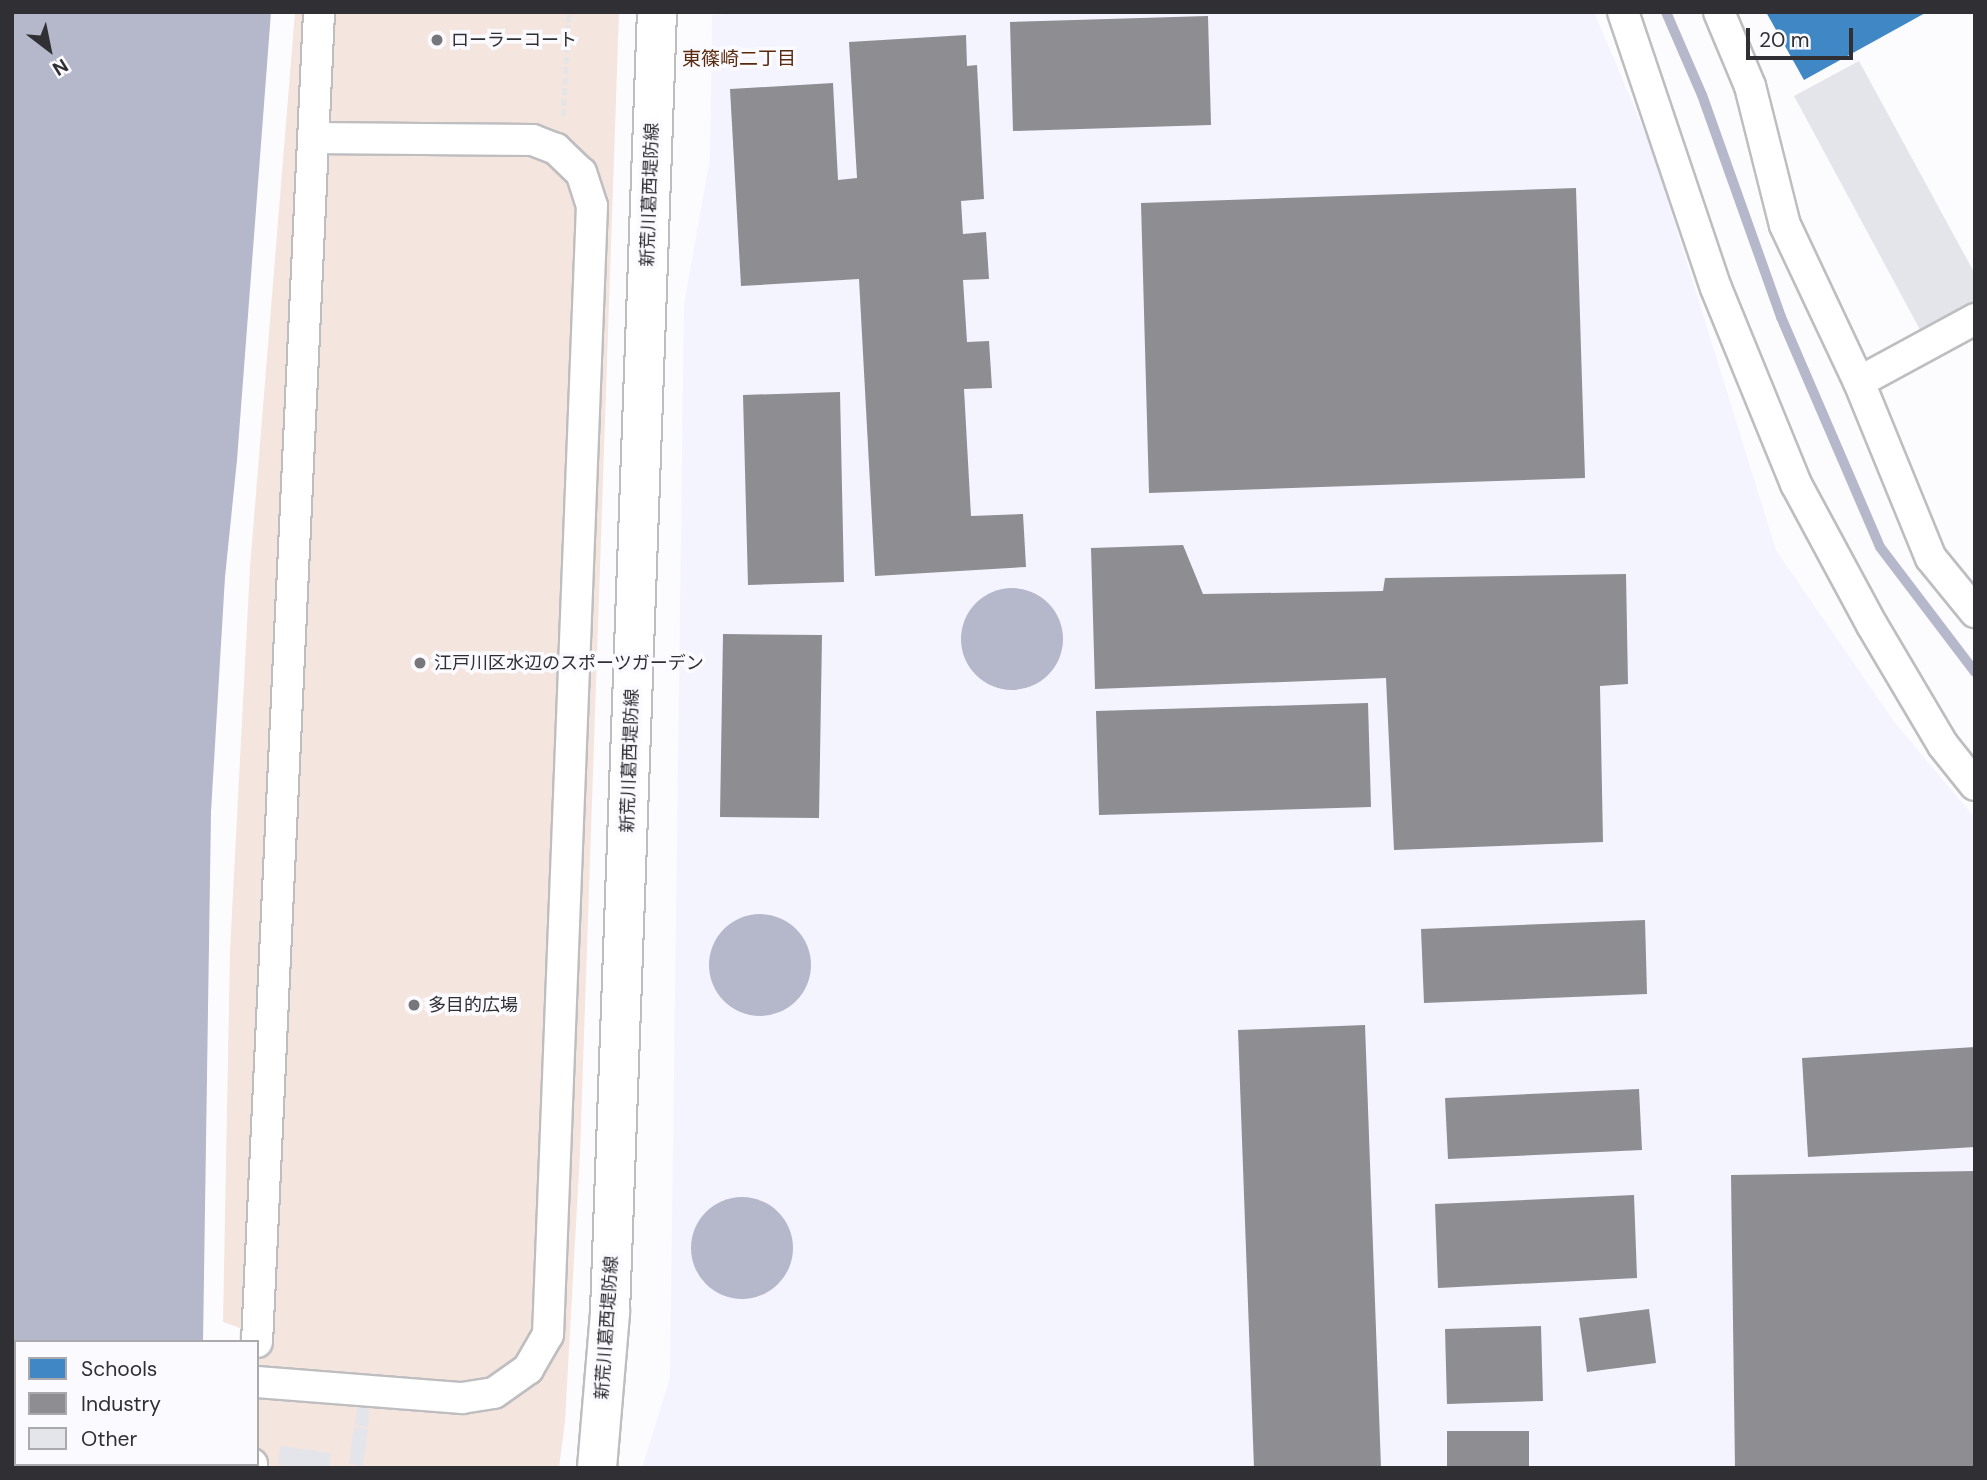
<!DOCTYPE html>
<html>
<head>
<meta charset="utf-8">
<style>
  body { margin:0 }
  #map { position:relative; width:1987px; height:1480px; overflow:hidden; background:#fcfcfe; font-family:"DM Sans","Noto Sans JP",sans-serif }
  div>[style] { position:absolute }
  .built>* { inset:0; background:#f3f4ff }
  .green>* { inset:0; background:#f5e5df }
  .water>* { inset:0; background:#b5b7ca }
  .round { border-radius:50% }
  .schools>* { inset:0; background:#3f88c5 }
  .industry>* { inset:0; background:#8d8d92 }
  .stream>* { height:10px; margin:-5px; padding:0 5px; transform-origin:5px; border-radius:5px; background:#b5b7ca }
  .building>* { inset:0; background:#e4e4eb }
  .path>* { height:4.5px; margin-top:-2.25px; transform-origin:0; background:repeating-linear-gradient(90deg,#e5e5e6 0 7px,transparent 0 10.5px) }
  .roads { filter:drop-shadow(2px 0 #bebec1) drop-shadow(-2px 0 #bebec1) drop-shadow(0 2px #bebec1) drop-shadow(0 -2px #bebec1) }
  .street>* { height:30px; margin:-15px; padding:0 15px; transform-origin:15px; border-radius:15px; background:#fff }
  .secondary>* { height:38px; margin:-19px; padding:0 19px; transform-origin:19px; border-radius:19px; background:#fff }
  .dots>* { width:19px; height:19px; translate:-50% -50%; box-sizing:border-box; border:4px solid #fbfbff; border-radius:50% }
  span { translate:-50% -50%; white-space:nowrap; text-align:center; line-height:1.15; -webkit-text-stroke:7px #fbfbff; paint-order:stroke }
  .poi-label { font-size:18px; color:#303034 }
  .left { translate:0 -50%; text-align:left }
  .street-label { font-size:18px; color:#303034 }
  .neighbourhood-label { font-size:19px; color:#5a2a0f }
  .frame { position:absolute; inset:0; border:14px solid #303034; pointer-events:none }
  .legend { position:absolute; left:14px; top:1340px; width:245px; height:126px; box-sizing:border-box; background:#fbfbff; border:2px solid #aaaaae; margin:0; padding:9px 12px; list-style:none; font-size:21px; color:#303034 }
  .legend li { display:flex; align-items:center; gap:14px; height:35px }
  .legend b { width:35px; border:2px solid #aaaaae }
  .north { position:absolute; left:14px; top:14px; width:70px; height:70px; -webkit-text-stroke:5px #fbfbff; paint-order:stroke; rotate:148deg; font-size:19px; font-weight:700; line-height:28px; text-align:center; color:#303034 }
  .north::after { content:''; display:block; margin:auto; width:24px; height:32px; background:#303034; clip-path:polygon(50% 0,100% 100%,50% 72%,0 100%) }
  .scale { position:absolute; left:1746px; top:28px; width:107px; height:32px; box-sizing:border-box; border:4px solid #303034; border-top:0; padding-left:9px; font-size:21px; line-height:24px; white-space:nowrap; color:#303034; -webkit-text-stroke:5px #fbfbff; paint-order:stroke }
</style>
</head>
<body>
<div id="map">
  <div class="built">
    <div style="clip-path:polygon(758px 12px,1594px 12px,1651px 147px,1776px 550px,1895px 723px,1975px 818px,1975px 1468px,642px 1468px,670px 1378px,684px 304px,710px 158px,712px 15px)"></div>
  </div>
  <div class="green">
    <div style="clip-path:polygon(295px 12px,619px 12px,580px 1153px,565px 1421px,559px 1468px,238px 1468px,257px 1464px,257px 1342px,239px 1342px,240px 1328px,223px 1322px,230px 951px,250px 567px)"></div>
  </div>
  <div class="water">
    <div style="clip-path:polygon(12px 12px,271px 12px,237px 460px,225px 577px,211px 812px,203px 1342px,16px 1342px,16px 1464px,204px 1464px,204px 1468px,12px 1468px)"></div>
    <div class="round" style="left:961px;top:588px;width:102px;height:102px"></div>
    <div class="round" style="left:709px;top:914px;width:102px;height:102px"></div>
    <div class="round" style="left:691px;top:1197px;width:102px;height:102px"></div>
  </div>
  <div class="schools">
    <div style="clip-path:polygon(1766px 12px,1927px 12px,1804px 80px)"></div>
  </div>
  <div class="industry">
    <div style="clip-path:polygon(1208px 16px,1211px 125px,1013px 131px,1010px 22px)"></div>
    <div style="clip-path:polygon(966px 35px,967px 66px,977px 65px,984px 199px,961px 201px,963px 234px,986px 232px,989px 279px,963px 280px,967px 342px,989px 341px,992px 388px,964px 389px,971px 516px,1023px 514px,1026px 567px,875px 576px,859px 279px,741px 286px,730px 89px,833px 83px,838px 180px,857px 178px,849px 42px)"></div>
    <div style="clip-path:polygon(1576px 188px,1585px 478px,1149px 493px,1141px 203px)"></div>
    <div style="clip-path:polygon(840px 392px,844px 582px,748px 585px,743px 395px)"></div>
    <div style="clip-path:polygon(1183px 545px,1203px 594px,1383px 591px,1385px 578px,1626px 574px,1628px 684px,1600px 686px,1603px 842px,1394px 850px,1386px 678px,1095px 689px,1091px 548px)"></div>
    <div style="clip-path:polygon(723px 634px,822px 635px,819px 818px,720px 817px)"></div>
    <div style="clip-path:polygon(1368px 703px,1371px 807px,1099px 815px,1096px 711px)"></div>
    <div style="clip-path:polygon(1645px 920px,1647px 994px,1424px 1003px,1421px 929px)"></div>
    <div style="clip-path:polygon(1365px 1025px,1381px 1468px,1254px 1468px,1238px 1030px)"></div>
    <div style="clip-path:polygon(1975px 1047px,1975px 1147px,1808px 1157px,1802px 1058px)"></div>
    <div style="clip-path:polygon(1639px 1089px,1642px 1150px,1448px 1159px,1445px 1098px)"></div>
    <div style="clip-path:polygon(1975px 1171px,1975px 1468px,1735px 1468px,1731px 1175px)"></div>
    <div style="clip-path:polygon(1634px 1195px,1637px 1278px,1438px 1288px,1435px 1204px)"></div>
    <div style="clip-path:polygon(1649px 1309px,1656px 1363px,1587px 1372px,1579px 1318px)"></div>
    <div style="clip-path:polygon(1541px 1326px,1543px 1401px,1447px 1404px,1445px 1329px)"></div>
    <div style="clip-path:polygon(1447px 1431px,1529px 1431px,1529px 1468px,1447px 1468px)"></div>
  </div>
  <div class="stream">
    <div style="left:1666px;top:12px;width:90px;rotate:66.6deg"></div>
    <div style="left:1702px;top:95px;width:236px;rotate:70.4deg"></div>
    <div style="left:1781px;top:317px;width:250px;rotate:66.7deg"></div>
    <div style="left:1880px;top:547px;width:157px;rotate:52.8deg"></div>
  </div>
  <div class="building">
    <div style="clip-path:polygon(1859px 61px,1975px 274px,1975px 312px,1925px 339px,1794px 96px)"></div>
    <div style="clip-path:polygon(358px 1403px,370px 1405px,368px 1427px,355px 1425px)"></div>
    <div style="clip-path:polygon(354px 1427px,368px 1429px,363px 1466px,349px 1464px)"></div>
    <div style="clip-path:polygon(280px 1446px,331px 1453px,329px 1468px,278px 1465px)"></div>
  </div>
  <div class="path">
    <div style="left:563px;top:116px;width:104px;rotate:-86.7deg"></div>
  </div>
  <div class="roads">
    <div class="street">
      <div style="left:1623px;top:12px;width:291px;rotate:71.4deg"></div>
      <div style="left:1716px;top:288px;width:212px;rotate:67.8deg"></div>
      <div style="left:1796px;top:484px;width:160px;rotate:61.7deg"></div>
      <div style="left:1872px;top:625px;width:139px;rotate:59.4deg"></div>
      <div style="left:1943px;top:745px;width:51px;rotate:51.3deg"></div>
      <div style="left:1719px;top:12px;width:80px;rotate:67.3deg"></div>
      <div style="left:1750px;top:86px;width:143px;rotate:75.9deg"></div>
      <div style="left:1785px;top:225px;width:174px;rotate:64.8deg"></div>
      <div style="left:1859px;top:382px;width:190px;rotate:67.8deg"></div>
      <div style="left:1931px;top:558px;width:70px;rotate:50.8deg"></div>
      <div style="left:1859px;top:382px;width:132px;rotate:-28.5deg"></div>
      <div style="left:257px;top:1342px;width:1331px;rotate:-87.33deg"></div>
      <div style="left:257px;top:1382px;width:206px;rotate:4.5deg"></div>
      <div style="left:462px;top:1398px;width:32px;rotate:-9deg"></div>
      <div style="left:494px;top:1393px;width:42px;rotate:-35.2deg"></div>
      <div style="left:528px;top:1369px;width:39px;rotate:-60deg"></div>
      <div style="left:548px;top:1335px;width:1130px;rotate:-87.77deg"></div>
      <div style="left:592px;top:206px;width:35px;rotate:-108deg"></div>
      <div style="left:581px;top:173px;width:35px;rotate:-136deg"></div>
      <div style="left:556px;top:149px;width:25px;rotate:-159deg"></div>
      <div style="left:533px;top:140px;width:220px;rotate:-179.5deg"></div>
      <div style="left:252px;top:1464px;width:4px;rotate:90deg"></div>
    </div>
    <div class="secondary">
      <div style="left:597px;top:1468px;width:157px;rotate:-85.2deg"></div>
      <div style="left:610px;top:1312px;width:1301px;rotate:-87.93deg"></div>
    </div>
  </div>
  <div class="dots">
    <div style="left:437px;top:40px;background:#77777b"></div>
    <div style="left:420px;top:663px;background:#77777b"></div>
    <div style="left:414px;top:1005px;background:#77777b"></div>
  </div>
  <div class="poi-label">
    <span class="left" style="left:451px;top:40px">ローラーコート</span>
    <span class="left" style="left:434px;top:663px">江戸川区水辺のスポーツガーデン</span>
    <span class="left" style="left:428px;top:1005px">多目的広場</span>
  </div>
  <div class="street-label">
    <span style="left:650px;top:195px;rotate:-88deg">新荒川葛西堤防線</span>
    <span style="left:630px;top:761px;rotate:-88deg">新荒川葛西堤防線</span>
    <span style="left:607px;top:1328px;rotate:-86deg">新荒川葛西堤防線</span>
  </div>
  <div class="neighbourhood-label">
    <span style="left:739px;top:59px">東篠崎二丁目</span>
  </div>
  <div class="frame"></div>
  <ul class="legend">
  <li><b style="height:19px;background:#3f88c5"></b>Schools</li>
  <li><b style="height:19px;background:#8d8d92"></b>Industry</li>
  <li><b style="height:19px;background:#e4e4eb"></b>Other</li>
  </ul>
  <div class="north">N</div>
  <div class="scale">20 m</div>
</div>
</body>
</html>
